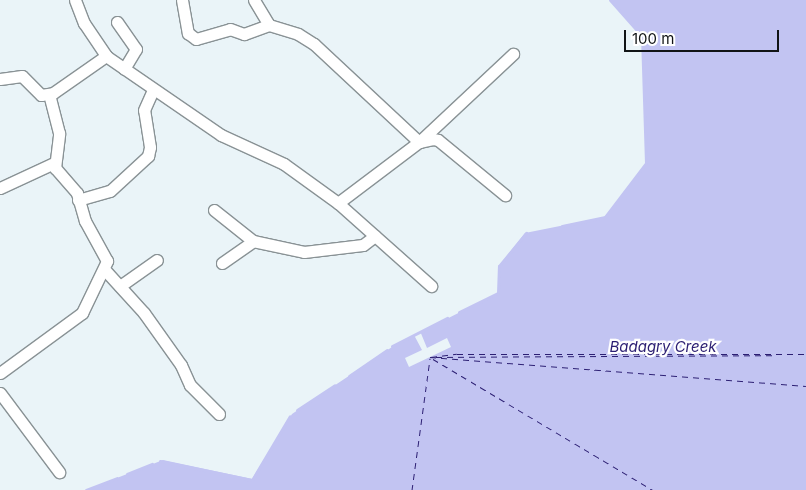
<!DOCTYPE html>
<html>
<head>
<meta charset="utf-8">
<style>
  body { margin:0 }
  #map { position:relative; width:806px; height:490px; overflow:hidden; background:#eaf4f8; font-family:Inter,sans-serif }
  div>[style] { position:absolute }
  .water>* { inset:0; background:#c2c4f2 }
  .pier>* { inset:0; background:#eaf4f8 }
  .stream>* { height:3px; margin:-1.5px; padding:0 1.5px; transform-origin:1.5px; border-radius:1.5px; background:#c2c4f2 }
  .ferry>* { height:1px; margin-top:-0.5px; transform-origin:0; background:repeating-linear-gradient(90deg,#2c1f73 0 6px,transparent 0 11px) }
  .roads { filter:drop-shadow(1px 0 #899295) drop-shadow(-1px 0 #899295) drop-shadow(0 1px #899295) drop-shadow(0 -1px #899295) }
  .minor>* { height:11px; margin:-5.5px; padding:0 5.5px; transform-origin:5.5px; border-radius:5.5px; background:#fff }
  span { translate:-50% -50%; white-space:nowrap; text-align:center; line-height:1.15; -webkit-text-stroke:4.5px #fff; paint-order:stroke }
  .water-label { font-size:15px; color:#2c1f73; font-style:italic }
  .scale { position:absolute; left:624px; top:30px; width:155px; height:22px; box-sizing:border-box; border:2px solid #111416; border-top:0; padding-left:6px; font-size:15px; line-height:18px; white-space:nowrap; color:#111416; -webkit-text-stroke:4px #fff; paint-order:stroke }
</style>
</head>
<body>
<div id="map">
  <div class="water">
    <div style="clip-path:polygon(610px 0,806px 0,806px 490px,86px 490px,163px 460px,252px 479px,292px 414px,395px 345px,498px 293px,499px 266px,525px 233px,605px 217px,646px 163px,642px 36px)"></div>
  </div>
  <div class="pier">
    <div style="clip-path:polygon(420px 331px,427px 348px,447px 338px,451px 347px,409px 367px,405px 358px,422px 350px,414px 335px)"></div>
  </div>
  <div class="stream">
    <div style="left:562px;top:226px;width:44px;rotate:-11.8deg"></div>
    <div style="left:605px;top:217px;width:68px;rotate:-52.8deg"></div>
    <div style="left:646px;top:163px;width:127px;rotate:-91.8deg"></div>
    <div style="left:642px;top:36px;width:48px;rotate:-131.6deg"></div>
    <div style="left:459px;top:312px;width:43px;rotate:-26deg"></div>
    <div style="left:498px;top:293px;width:27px;rotate:-88deg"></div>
    <div style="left:499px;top:266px;width:43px;rotate:-50.7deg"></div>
    <div style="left:392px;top:346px;width:62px;rotate:-27deg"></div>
    <div style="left:349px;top:376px;width:46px;rotate:-34.4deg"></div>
    <div style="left:297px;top:410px;width:45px;rotate:-33.3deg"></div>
    <div style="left:160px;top:461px;width:94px;rotate:11.7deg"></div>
    <div style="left:252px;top:480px;width:74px;rotate:-59.3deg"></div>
    <div style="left:127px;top:474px;width:27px;rotate:-22deg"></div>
    <div style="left:86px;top:490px;width:33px;rotate:-21deg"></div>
  </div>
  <div class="ferry">
    <div style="left:430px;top:357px;width:377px;rotate:4.4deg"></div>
    <div style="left:431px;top:357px;width:26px;rotate:-7deg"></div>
    <div style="left:457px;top:354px;width:349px"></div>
    <div style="left:436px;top:357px;width:338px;rotate:-0.3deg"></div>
    <div style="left:433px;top:359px;width:256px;rotate:30.8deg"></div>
    <div style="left:412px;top:490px;width:133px;rotate:-82.2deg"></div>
    <div style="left:420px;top:490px;width:116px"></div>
  </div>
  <div class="roads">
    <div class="minor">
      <div style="left:75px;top:0;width:25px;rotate:69deg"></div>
      <div style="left:84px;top:23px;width:40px;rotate:56deg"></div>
      <div style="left:106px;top:56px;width:140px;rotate:34.5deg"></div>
      <div style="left:221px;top:135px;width:69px;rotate:24.7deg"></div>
      <div style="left:284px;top:164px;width:67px;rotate:35.8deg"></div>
      <div style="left:338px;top:203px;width:125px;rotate:41.7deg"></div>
      <div style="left:182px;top:0;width:34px;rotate:80deg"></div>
      <div style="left:188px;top:33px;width:10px;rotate:37deg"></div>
      <div style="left:196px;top:39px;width:35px;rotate:-16deg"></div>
      <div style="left:230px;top:29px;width:15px;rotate:20deg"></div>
      <div style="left:244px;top:34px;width:27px;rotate:-20deg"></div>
      <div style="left:254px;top:0;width:29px;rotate:59deg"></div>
      <div style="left:269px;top:25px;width:30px;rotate:17deg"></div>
      <div style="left:298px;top:34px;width:19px;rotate:32deg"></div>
      <div style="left:314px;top:44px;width:144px;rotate:43deg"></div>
      <div style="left:419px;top:142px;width:129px;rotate:-43.1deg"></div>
      <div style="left:117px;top:22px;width:33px;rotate:55deg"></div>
      <div style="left:136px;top:49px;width:23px;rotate:121deg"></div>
      <div style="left:0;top:79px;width:22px;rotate:-8deg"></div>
      <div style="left:22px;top:76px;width:27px;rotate:45deg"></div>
      <div style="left:41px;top:95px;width:12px;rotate:-9deg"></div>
      <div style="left:53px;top:93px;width:65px;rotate:-34.9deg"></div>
      <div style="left:0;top:188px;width:60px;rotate:-24.8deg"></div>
      <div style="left:78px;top:200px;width:33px;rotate:-16deg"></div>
      <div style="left:110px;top:191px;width:52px;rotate:-42.6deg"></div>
      <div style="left:148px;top:156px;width:9px;rotate:-77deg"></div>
      <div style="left:150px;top:147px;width:37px;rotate:-99deg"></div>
      <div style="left:144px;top:110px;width:22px;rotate:-66deg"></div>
      <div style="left:338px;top:203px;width:101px;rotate:-37deg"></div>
      <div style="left:419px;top:142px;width:14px;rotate:-12deg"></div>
      <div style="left:433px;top:139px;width:5px;rotate:11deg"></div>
      <div style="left:438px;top:140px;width:87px;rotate:39.4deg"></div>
      <div style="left:214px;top:210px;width:50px;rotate:38.5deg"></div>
      <div style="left:253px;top:241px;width:52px;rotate:12.2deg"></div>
      <div style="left:304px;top:252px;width:59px;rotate:-6.8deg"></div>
      <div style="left:363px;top:245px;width:15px;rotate:-37deg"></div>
      <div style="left:222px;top:263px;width:38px;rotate:-35deg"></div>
      <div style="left:104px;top:269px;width:59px;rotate:47.7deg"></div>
      <div style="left:144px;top:313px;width:64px;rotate:54.6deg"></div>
      <div style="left:181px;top:365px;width:22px;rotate:66deg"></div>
      <div style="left:190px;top:385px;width:41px;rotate:45deg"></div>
      <div style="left:120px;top:286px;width:45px;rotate:-35.1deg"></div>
      <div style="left:0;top:373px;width:102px;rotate:-36.2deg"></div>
      <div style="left:82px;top:313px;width:58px;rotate:-64.3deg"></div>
      <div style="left:107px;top:261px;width:46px;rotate:-118.8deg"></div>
      <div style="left:85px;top:221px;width:29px;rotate:-106deg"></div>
      <div style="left:77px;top:193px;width:33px;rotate:-131deg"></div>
      <div style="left:55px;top:168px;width:35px;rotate:-83deg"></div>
      <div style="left:59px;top:133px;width:40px;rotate:-104.4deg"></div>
      <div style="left:0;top:393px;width:99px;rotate:53.2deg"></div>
    </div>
  </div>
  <div class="water-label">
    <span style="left:663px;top:347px">Badagry Creek</span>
  </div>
  <div class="scale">100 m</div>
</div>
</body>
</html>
